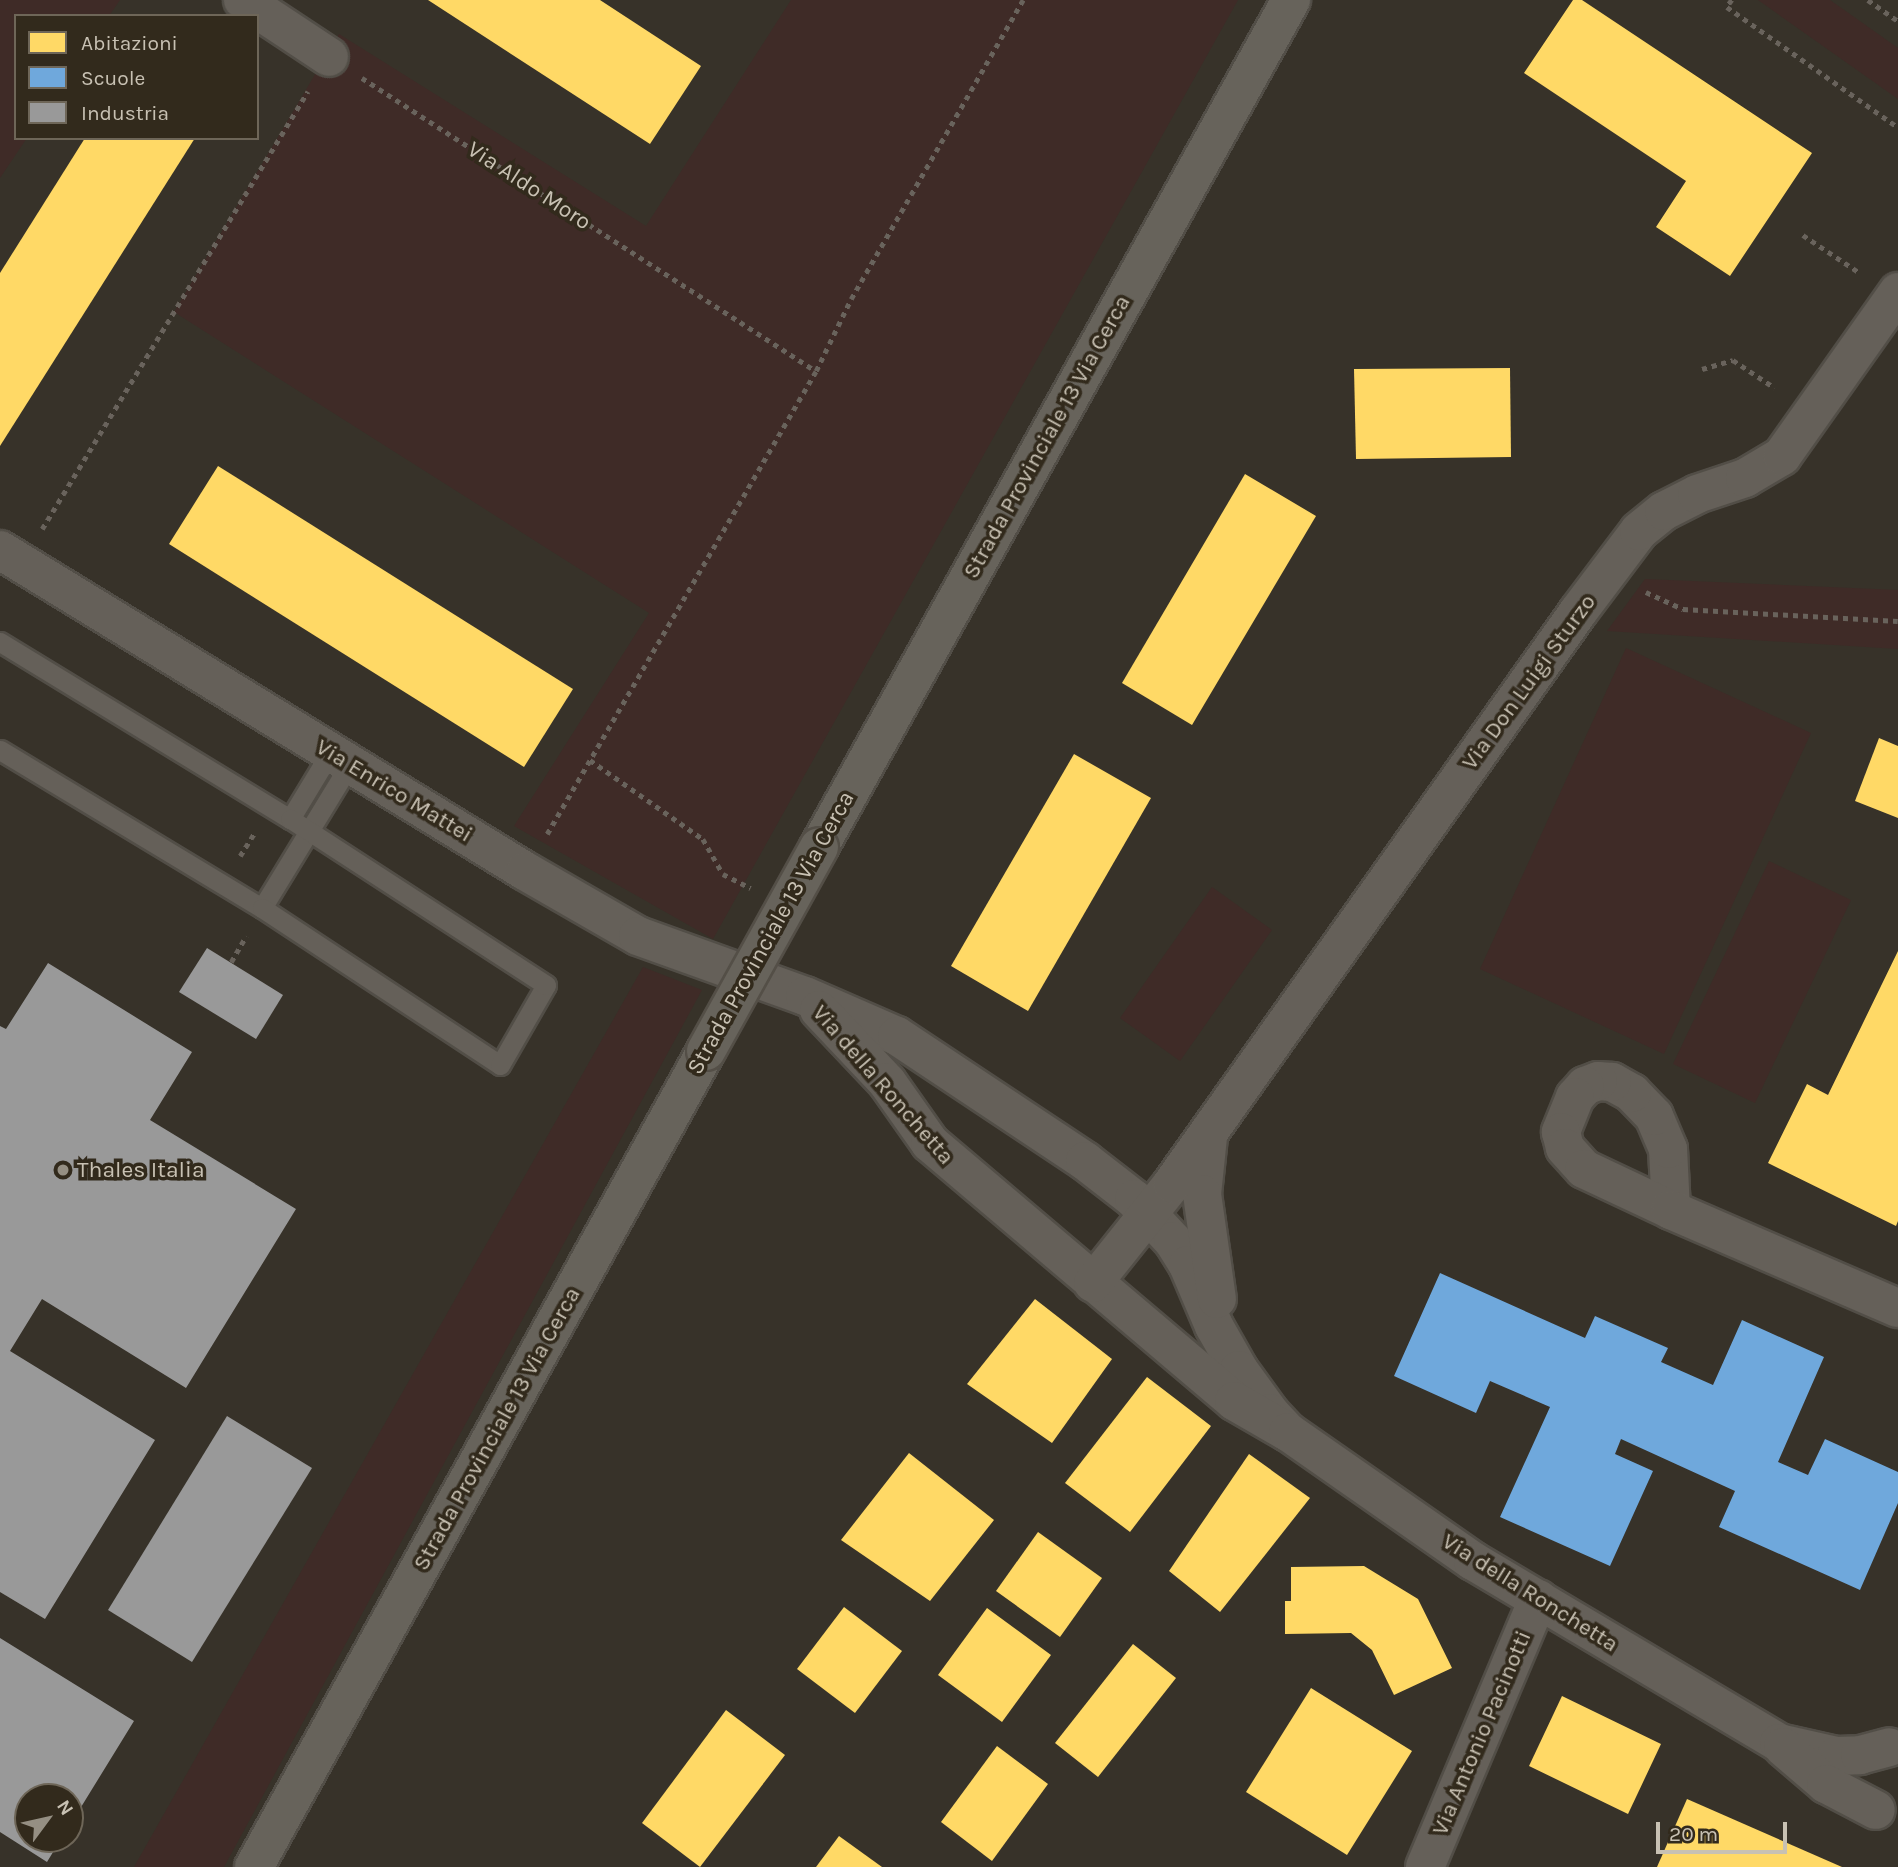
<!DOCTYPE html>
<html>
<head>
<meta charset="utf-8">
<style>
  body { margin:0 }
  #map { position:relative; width:1898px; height:1867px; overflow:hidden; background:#373229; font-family:Karla,sans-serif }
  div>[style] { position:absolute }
  .green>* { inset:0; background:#3f2b27 }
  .homes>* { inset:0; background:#ffd966 }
  .schools>* { inset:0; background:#6fa8dc }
  .industry>* { inset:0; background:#999 }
  .path>* { height:4.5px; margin-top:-2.25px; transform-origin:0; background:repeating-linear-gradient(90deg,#69635c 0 5px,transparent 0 10px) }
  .roads { filter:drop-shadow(2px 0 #524e47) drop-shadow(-2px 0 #524e47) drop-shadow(0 2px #524e47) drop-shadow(0 -2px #524e47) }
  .service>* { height:19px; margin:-9.5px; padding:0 9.5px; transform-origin:9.5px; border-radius:9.5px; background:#656059 }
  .minor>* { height:38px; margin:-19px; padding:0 19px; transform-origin:19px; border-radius:19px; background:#656059 }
  .primary>* { height:38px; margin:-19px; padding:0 19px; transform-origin:19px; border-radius:19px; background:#67635b }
  .bridges { filter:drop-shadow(2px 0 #544f47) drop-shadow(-2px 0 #544f47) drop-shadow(0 2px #544f47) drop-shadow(0 -2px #544f47) }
  .primary-bridge>* { height:38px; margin:-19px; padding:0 19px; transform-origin:19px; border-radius:19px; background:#67635b }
  .dots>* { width:19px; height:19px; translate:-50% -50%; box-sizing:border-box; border:4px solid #322a1c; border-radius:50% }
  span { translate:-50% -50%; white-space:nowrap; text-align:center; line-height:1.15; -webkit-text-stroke:7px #322a1c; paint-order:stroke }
  .street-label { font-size:23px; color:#c8c1b3 }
  .poi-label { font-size:23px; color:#c8c1b3 }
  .left { translate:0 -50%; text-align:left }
  .legend { position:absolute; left:14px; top:14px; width:245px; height:126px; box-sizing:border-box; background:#322a1c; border:2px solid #6e6658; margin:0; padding:9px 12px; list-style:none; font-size:21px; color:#c8c1b3 }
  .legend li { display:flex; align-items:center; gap:14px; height:35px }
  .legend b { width:35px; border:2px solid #6e6658 }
  .north { position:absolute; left:14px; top:1783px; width:70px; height:70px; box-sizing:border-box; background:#322a1c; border:2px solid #6e6658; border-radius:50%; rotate:57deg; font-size:19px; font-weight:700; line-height:28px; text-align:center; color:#c8c1b3 }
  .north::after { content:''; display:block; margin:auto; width:24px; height:32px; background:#958f83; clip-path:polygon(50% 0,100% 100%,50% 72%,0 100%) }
  .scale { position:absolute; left:1656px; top:1822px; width:131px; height:32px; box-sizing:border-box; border:4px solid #c8c1b3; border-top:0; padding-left:9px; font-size:21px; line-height:24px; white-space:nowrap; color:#c8c1b3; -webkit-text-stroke:5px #322a1c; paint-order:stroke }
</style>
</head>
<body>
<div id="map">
  <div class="green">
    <div style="clip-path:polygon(0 0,120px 0,109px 16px,16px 16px,16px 138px,27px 138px,0 178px)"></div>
    <div style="clip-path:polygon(791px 0,1238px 0,713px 939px,514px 826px,649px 613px,174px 312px,339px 34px,646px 226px)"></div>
    <div style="clip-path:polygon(1758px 0,1830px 0,1898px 48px,1898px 99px)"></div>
    <div style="clip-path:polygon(1645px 579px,1898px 590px,1898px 649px,1607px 631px)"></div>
    <div style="clip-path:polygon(1626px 648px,1811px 733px,1664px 1054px,1480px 969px)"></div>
    <div style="clip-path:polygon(1769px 861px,1851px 900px,1755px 1103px,1673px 1064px)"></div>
    <div style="clip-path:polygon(1212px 887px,1272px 930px,1180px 1061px,1120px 1018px)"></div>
    <div style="clip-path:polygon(643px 967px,702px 990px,224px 1867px,134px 1867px)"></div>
  </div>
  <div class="homes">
    <div style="clip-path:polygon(428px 0,600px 0,701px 66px,650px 144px)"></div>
    <div style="clip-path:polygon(1573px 0,1582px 0,1812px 153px,1730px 276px,1656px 227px,1686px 181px,1524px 73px)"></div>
    <div style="clip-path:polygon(85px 138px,195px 138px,0 446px,0 273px)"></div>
    <div style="clip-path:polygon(1510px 368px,1511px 457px,1356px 459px,1354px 369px)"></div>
    <div style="clip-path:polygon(218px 466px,573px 689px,524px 767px,169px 544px)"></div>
    <div style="clip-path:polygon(1245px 474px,1316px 516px,1192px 725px,1122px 683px)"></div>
    <div style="clip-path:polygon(1879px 738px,1898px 746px,1898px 818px,1855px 801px)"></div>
    <div style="clip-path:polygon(1074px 754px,1151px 798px,1028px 1011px,951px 966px)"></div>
    <div style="clip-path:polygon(1898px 951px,1898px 1221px,1896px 1226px,1768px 1163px,1807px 1084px,1828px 1095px)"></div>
    <div style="clip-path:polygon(1035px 1299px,1112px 1359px,1052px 1443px,967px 1384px)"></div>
    <div style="clip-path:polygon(1147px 1377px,1211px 1426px,1130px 1532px,1065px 1483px)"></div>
    <div style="clip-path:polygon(909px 1453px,994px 1520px,930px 1601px,841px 1540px)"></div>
    <div style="clip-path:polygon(1249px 1454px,1310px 1498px,1220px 1612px,1169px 1571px)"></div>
    <div style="clip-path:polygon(1038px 1532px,1102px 1578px,1060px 1637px,996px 1591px)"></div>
    <div style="clip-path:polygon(1364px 1566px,1418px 1599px,1452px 1668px,1394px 1695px,1372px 1650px,1351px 1633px,1285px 1634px,1285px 1601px,1291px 1601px,1291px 1567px)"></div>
    <div style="clip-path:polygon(844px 1607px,902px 1651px,855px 1713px,797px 1669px)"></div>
    <div style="clip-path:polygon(987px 1608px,1051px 1655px,1002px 1722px,938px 1675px)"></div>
    <div style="clip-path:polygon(1133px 1644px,1176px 1678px,1098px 1777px,1055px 1743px)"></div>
    <div style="clip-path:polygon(1311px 1688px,1412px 1751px,1347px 1855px,1246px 1792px)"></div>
    <div style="clip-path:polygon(1562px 1696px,1661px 1744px,1628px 1814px,1529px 1766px)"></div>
    <div style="clip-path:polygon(726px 1710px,785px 1755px,700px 1867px,642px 1823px)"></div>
    <div style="clip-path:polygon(997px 1746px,1048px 1784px,992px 1861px,941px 1822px)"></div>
    <div style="clip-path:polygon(1687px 1799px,1842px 1867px,1657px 1867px)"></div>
    <div style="clip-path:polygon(839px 1836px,882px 1867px,816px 1867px)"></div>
  </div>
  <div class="schools">
    <div style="clip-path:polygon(1440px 1273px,1585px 1338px,1595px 1316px,1668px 1348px,1661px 1362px,1713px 1385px,1742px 1320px,1824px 1357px,1778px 1462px,1808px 1475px,1825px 1439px,1898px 1472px,1898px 1503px,1860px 1590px,1719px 1527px,1735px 1491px,1621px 1439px,1615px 1454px,1653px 1471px,1610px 1566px,1500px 1517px,1550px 1407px,1490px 1381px,1476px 1413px,1394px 1376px)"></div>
  </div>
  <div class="industry">
    <div style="clip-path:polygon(207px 948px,283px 995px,256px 1039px,179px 992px)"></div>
    <div style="clip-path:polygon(48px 963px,192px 1052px,150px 1120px,296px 1209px,186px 1388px,42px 1299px,10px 1351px,155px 1440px,45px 1619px,0 1592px,0 1026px,6px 1029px)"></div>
    <div style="clip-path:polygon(227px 1416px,312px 1468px,192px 1662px,108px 1610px)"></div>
    <div style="clip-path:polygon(0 1638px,134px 1721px,70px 1825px,70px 1797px,28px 1797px,28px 1839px,61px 1839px,47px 1862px,0 1832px)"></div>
  </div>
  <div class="path">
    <div style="left:1732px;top:0;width:9px;rotate:126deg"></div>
    <div style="left:1727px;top:7px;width:209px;rotate:35.1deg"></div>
    <div style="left:1868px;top:0;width:37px;rotate:35deg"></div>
    <div style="left:362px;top:78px;width:540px;rotate:32.84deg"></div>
    <div style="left:1803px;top:235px;width:69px;rotate:33.7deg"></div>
    <div style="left:1702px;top:369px;width:32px;rotate:-16deg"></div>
    <div style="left:1733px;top:360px;width:50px;rotate:33.7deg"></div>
    <div style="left:42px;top:529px;width:512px;rotate:-58.73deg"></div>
    <div style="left:1646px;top:592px;width:41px;rotate:24.7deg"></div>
    <div style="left:1683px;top:609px;width:215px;rotate:3.2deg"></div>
    <div style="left:590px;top:760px;width:138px;rotate:35deg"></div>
    <div style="left:703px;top:839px;width:40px;rotate:60.3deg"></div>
    <div style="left:723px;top:874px;width:31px;rotate:27deg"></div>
    <div style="left:547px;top:834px;width:535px;rotate:-59.84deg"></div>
    <div style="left:816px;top:371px;width:80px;rotate:-64.1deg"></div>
    <div style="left:851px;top:299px;width:345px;rotate:-60.1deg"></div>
    <div style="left:240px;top:856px;width:26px;rotate:-58deg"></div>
    <div style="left:231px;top:962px;width:30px;rotate:-60deg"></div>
  </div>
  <div class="roads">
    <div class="service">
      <div style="left:0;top:642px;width:340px;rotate:31.4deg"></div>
      <div style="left:290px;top:819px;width:77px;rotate:-58.8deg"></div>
      <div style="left:0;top:750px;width:306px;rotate:31.1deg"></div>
      <div style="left:262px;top:908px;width:169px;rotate:-58.6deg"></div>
      <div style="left:262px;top:908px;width:285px;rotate:33.4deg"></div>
      <div style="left:500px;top:1065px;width:92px;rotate:-60.1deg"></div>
      <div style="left:546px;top:985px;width:305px;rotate:-147deg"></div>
    </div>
    <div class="minor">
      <div style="left:243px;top:0;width:103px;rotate:33.5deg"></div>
      <div style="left:0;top:550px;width:615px;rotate:31.44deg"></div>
      <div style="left:525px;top:871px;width:130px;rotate:29.9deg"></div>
      <div style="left:638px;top:936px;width:177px;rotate:19.8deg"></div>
      <div style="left:805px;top:996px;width:100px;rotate:23.5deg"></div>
      <div style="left:897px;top:1036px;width:226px;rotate:33.6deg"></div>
      <div style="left:1085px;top:1161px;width:62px;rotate:37.8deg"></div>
      <div style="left:1134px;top:1199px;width:57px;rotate:47.1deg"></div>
      <div style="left:1173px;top:1241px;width:28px;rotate:58deg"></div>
      <div style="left:1188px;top:1265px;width:66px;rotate:66.9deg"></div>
      <div style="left:1214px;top:1326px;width:51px;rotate:60.4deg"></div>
      <div style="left:1239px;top:1370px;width:53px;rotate:54.2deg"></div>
      <div style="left:1270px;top:1413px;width:26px;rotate:47deg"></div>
      <div style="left:819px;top:1010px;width:99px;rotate:46.6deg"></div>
      <div style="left:887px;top:1082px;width:75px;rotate:54.8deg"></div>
      <div style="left:930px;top:1143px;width:399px;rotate:40.3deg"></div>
      <div style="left:1234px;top:1401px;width:62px;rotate:29.9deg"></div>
      <div style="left:1288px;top:1432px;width:226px;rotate:34.9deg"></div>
      <div style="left:1473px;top:1561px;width:356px;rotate:30.7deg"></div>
      <div style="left:1779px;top:1743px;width:58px;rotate:12.8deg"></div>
      <div style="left:1836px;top:1756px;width:24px;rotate:-2deg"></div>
      <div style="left:1860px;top:1755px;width:30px;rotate:-15deg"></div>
      <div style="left:1208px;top:1137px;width:57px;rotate:96deg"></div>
      <div style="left:1202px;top:1194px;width:106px;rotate:81.9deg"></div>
      <div style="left:1671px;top:1210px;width:61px;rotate:-92.8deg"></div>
      <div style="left:1668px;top:1149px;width:36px;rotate:-113deg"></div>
      <div style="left:1654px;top:1116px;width:32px;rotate:-134deg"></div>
      <div style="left:1632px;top:1093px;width:23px;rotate:-151deg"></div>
      <div style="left:1612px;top:1082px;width:14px;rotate:-176deg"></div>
      <div style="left:1598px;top:1081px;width:14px;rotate:159deg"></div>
      <div style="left:1585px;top:1086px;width:15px;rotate:132deg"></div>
      <div style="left:1575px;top:1097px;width:38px;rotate:112deg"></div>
      <div style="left:1561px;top:1132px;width:16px;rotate:76deg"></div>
      <div style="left:1565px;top:1148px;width:28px;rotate:48deg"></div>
      <div style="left:1584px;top:1169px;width:96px;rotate:25.2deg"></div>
      <div style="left:1671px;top:1210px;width:247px;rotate:23.4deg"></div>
      <div style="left:1093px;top:1283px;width:127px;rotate:-51.4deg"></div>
      <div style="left:1172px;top:1184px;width:701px;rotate:-54.63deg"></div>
      <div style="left:1578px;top:612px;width:101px;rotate:-53deg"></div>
      <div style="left:1639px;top:531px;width:32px;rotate:-39deg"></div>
      <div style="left:1664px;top:511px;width:37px;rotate:-27deg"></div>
      <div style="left:1697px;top:494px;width:51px;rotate:-18.4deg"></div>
      <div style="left:1745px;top:478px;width:43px;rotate:-30.7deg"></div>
      <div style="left:1782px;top:456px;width:201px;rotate:-54.7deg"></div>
      <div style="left:1783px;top:1747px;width:57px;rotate:40.7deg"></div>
      <div style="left:1826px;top:1784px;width:56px;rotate:27.5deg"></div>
      <div style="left:1425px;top:1867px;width:291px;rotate:-67.1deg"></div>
    </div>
    <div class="primary">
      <div style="left:819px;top:847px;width:970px;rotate:-60.87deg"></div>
      <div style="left:254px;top:1867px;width:933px;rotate:-61.02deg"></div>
    </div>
  </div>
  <div class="bridges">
    <div class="primary-bridge">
      <div style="left:706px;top:1051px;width:233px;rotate:-61deg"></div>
    </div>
  </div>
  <div class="dots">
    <div style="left:63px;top:1170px;background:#958f83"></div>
  </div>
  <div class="street-label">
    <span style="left:529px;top:186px;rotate:33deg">Via Aldo Moro</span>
    <span style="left:1047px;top:437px;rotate:-61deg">Strada Provinciale 13 Via Cerca</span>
    <span style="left:1529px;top:682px;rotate:-54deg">Via Don Luigi Sturzo</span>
    <span style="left:394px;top:791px;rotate:31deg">Via Enrico Mattei</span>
    <span style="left:771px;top:933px;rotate:-61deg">Strada Provinciale 13 Via Cerca</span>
    <span style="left:883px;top:1085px;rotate:49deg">Via della Ronchetta</span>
    <span style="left:497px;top:1429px;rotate:-61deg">Strada Provinciale 13 Via Cerca</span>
    <span style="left:1530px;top:1593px;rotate:32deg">Via della Ronchetta</span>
    <span style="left:1482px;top:1733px;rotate:-67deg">Via Antonio Pacinotti</span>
  </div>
  <div class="poi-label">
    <span class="left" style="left:77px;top:1170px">Thales Italia</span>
  </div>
  <ul class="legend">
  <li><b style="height:19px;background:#ffd966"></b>Abitazioni</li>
  <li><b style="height:19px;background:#6fa8dc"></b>Scuole</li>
  <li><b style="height:19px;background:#999"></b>Industria</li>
  </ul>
  <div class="north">N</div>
  <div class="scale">20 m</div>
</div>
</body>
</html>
